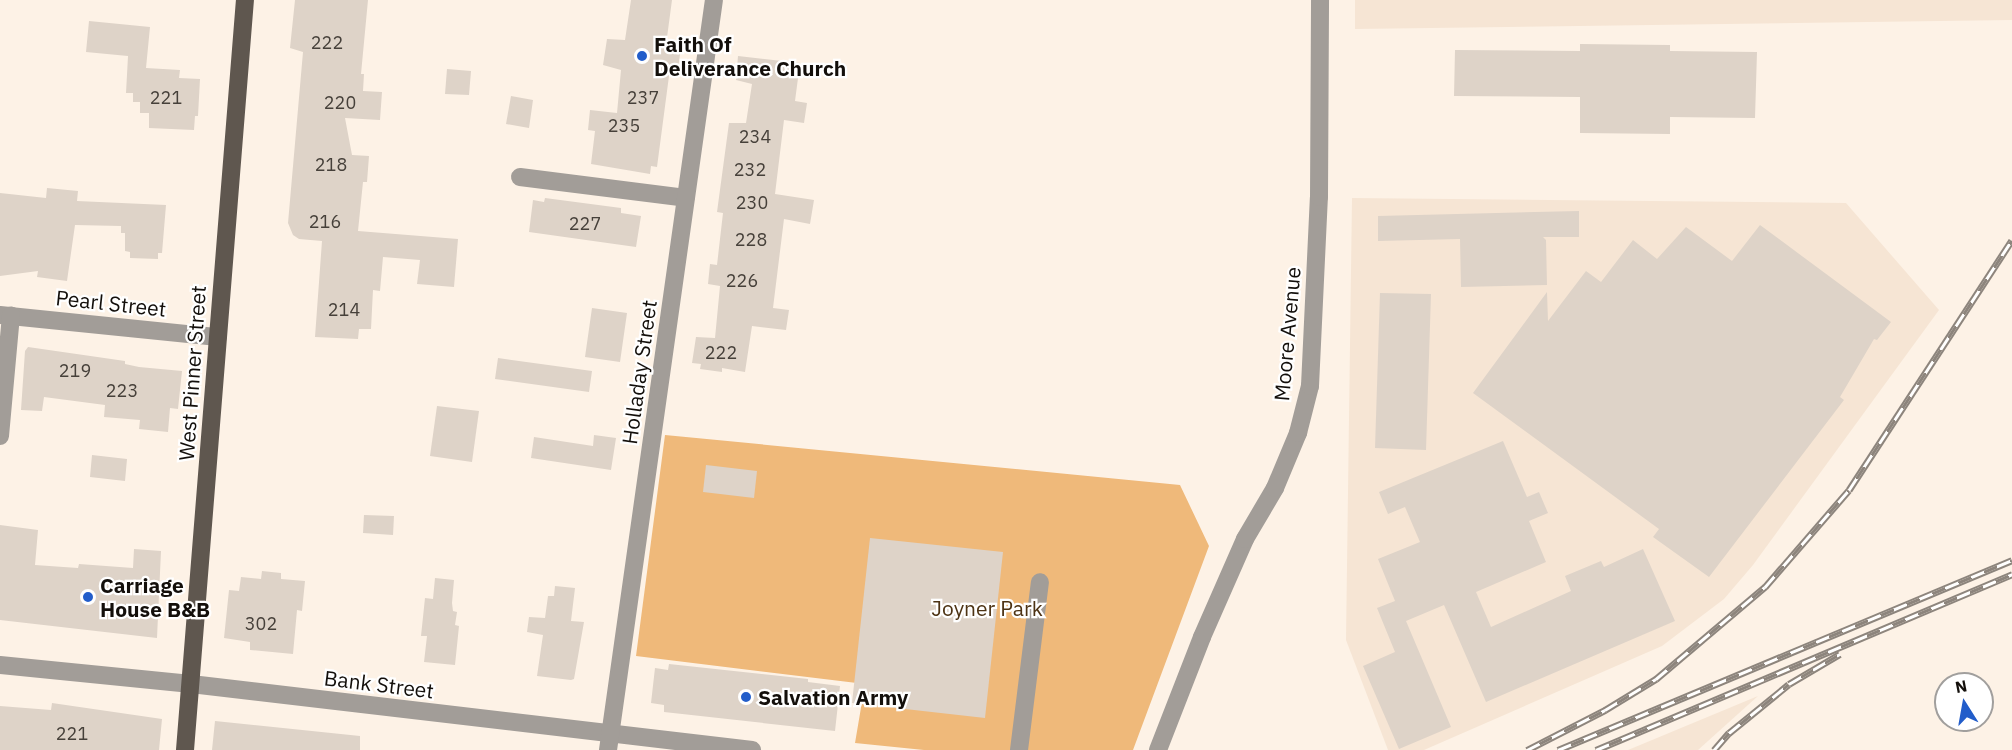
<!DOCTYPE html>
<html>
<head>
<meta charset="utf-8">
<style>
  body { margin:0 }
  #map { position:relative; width:2012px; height:750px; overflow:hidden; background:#fdf2e6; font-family:"IBM Plex Sans",sans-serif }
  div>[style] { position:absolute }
  .built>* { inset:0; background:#f6e5d4 }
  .green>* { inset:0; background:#efb97a }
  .building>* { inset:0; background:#ded3c8 }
  .minor>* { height:18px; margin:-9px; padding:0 9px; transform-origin:9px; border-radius:9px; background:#a29d98 }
  .major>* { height:18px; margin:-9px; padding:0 9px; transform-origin:9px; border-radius:9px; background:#5f574f }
  .rail>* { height:7px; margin-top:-3.5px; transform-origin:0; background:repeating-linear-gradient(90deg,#fff 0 14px,#8d857d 0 28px); box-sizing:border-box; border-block:2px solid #8d857d }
  .dots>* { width:16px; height:16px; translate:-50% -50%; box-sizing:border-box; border:3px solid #fff; border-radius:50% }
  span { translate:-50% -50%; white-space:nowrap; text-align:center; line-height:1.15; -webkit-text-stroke:4.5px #fff; paint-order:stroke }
  .number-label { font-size:18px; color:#46403a }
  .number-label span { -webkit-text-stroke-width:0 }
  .poi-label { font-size:21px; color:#130f0b; font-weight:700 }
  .left { translate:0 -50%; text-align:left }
  .street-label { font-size:21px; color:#130f0b }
  .park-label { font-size:21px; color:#4d3314 }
  .north { position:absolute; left:1934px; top:672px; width:60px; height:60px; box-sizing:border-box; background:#fff; border:2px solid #a19f9d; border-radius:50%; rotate:349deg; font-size:16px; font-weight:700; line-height:24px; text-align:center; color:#130f0b }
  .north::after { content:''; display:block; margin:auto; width:21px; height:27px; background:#225dca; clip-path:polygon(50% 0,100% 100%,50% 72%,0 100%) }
</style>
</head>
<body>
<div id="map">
  <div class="built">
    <div style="clip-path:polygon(1355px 0,2012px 0,2012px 20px,1355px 29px)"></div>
    <div style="clip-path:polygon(1352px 198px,1846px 203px,1939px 310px,1753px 565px,1724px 599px,1662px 646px,1424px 750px,1388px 750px,1346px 640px)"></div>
    <div style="clip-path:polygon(1758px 696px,1698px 750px,1628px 750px)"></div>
  </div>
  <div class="green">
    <div style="clip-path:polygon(665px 435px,1180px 485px,1209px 546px,1133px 750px,924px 750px,855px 743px,865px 684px,636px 656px)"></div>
  </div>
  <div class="building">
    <div style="clip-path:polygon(295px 0,368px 0,361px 74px,364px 74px,363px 91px,382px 92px,380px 120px,345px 118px,352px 155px,369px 156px,367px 182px,363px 182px,358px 231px,458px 239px,454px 287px,417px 284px,420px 260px,383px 257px,380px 291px,373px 290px,371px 329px,359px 329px,358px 339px,315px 337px,322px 241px,299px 239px,293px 235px,288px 223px,303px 52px,290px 48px)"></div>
    <div style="clip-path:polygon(631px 0,672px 0,666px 45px,681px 47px,677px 77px,669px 76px,657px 167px,651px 166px,650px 174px,591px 164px,595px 131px,588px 130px,590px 110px,617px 113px,621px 70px,603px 65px,607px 39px,625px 40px)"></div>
    <div style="clip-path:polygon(89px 21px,150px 27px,146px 68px,180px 70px,179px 78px,200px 79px,198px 116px,195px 116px,194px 130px,149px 128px,149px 113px,140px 113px,140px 102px,133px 102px,133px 93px,126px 93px,128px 56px,86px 52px)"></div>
    <div style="clip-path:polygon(1580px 44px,1670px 45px,1670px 51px,1757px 52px,1755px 118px,1670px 117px,1670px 134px,1580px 133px,1580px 97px,1454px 96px,1455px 50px,1580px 51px)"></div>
    <div style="clip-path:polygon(738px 56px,800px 63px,795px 101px,807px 103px,804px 123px,784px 120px,775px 194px,814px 200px,810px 224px,784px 219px,773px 308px,789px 310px,786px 330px,752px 326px,745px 372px,722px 368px,722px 372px,700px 369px,701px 364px,692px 363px,696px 337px,715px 338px,720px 286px,708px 284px,710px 264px,717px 265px,723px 213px,717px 212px,729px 123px,746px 123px,752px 84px,736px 80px)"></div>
    <div style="clip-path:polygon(447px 69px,471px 71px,469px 95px,445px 94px)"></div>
    <div style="clip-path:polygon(511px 96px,533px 100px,529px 128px,506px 124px)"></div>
    <div style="clip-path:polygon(47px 188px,78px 191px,77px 201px,166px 205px,162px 253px,158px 253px,158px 259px,130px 258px,130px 252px,125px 251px,125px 233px,121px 233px,121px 226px,75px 225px,67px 281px,37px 277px,38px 271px,0 276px,0 193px,46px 198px)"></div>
    <div style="clip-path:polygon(545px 198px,621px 208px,621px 213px,641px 216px,636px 247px,529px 232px,533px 200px,544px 202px)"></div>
    <div style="clip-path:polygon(1579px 211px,1579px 237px,1543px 237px,1546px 240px,1547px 285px,1461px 287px,1460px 239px,1378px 241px,1378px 216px)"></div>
    <div style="clip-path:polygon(1760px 225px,1891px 322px,1877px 340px,1874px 339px,1840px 397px,1844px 400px,1709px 577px,1653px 537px,1659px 529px,1473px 393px,1547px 292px,1548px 321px,1586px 271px,1601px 282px,1633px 240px,1657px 259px,1686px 227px,1732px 261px)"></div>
    <div style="clip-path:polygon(1380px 293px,1431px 294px,1426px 450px,1375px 448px)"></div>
    <div style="clip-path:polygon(592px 308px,627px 313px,620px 362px,585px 357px)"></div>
    <div style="clip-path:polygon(28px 347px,125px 361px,125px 364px,139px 367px,182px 371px,178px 409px,170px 408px,168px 432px,139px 429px,140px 420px,104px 417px,105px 405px,44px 397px,42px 411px,21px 410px,25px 351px)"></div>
    <div style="clip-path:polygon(498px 358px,592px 371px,589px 392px,495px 379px)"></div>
    <div style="clip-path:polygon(437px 406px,479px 411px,472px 462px,430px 456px)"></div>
    <div style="clip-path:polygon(594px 435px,616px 438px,611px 470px,531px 458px,534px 437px,593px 446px)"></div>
    <div style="clip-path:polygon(1503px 441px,1527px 497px,1539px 492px,1548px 513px,1529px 521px,1546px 562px,1476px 592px,1491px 627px,1571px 591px,1565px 576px,1601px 561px,1604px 567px,1643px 549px,1675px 621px,1486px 702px,1444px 605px,1406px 621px,1451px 727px,1399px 749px,1363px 666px,1395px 652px,1377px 608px,1395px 601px,1378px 559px,1420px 542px,1405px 507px,1388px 514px,1379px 492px)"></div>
    <div style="clip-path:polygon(92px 455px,127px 459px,125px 481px,90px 477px)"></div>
    <div style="clip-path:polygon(706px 465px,757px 471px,754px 498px,703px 492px)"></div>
    <div style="clip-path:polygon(364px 515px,394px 516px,393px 535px,363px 533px)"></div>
    <div style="clip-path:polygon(0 525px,38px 530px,35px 565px,78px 568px,79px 564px,133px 568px,134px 549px,161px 551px,157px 638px,0 620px)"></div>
    <div style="clip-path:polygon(870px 538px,1003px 552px,985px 718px,852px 703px)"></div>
    <div style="clip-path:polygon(262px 571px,281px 573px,281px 579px,305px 581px,302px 611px,297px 610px,293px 654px,250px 650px,250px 642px,224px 638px,229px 590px,239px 591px,241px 577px,261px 579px)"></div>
    <div style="clip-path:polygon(435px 578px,454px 580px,452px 603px,453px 611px,457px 612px,455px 625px,459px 626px,455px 665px,424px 662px,427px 636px,421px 636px,425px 598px,433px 599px)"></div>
    <div style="clip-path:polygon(555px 586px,575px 588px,571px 621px,584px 622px,574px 679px,571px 680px,537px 676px,543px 635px,527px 632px,529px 617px,545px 618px,548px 596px,554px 596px)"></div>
    <div style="clip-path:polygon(669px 664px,808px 679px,808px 682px,840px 686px,835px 731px,664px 712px,664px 705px,651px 703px,655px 668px,668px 670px)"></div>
    <div style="clip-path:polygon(52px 703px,162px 719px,159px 750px,0 750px,0 706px,51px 710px)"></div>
    <div style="clip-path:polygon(215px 721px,360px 736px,360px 750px,212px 750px)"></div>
  </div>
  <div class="minor">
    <div style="left:520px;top:177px;width:167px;rotate:7.2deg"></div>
    <div style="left:0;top:315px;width:219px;rotate:5.8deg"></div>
    <div style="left:0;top:436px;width:121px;rotate:-84.8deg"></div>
    <div style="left:0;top:665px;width:192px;rotate:5.7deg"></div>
    <div style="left:191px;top:684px;width:565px;rotate:6.71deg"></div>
    <div style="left:608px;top:750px;width:757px;rotate:-81.96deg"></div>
    <div style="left:1019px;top:750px;width:169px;rotate:-82.9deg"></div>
    <div style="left:1158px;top:750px;width:121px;rotate:-68.7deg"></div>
    <div style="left:1202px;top:637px;width:107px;rotate:-66.3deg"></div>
    <div style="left:1245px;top:539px;width:59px;rotate:-59.5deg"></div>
    <div style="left:1275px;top:488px;width:60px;rotate:-67.3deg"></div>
    <div style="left:1298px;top:433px;width:49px;rotate:-75.7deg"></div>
    <div style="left:1310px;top:386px;width:189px;rotate:-87.3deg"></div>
    <div style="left:1319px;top:197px;width:197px;rotate:-89.7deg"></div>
  </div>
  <div class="major">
    <div style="left:185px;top:750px;width:752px;rotate:-85.43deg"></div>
  </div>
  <div class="rail">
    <div style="left:1527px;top:750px;width:88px;rotate:-27.1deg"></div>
    <div style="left:1605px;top:710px;width:60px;rotate:-31.3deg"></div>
    <div style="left:1656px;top:679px;width:143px;rotate:-40.2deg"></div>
    <div style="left:1765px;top:587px;width:128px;rotate:-49.1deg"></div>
    <div style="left:1849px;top:490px;width:298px;rotate:-56.9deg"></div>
    <div style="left:1558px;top:750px;width:492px;rotate:-22.7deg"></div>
    <div style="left:1596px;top:750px;width:452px;rotate:-22.9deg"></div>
    <div style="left:1714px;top:750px;width:23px;rotate:-49deg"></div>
    <div style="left:1729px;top:733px;width:77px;rotate:-39.2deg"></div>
    <div style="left:1789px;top:684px;width:59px;rotate:-30.5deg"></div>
  </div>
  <div class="dots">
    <div style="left:642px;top:56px;background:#225dca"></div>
    <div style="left:88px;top:597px;background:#225dca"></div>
    <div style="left:746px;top:697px;background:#225dca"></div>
  </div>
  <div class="number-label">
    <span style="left:327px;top:43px">222</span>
    <span style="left:166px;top:98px">221</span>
    <span style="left:643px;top:98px">237</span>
    <span style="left:340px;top:103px">220</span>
    <span style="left:624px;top:126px">235</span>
    <span style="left:755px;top:137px">234</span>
    <span style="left:331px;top:165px">218</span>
    <span style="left:750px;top:170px">232</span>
    <span style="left:752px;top:203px">230</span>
    <span style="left:325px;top:222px">216</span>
    <span style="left:585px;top:224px">227</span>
    <span style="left:751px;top:240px">228</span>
    <span style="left:742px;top:281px">226</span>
    <span style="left:344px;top:310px">214</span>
    <span style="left:721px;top:353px">222</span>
    <span style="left:75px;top:371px">219</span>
    <span style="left:122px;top:391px">223</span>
    <span style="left:261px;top:624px">302</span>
    <span style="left:72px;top:734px">221</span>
  </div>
  <div class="poi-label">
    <span class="left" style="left:654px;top:56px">Faith Of<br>Deliverance Church</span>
    <span class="left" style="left:100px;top:597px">Carriage<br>House B&amp;B</span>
    <span class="left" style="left:758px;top:697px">Salvation Army</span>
  </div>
  <div class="street-label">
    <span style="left:111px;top:303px;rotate:6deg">Pearl Street</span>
    <span style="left:1287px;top:334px;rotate:-85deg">Moore Avenue</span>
    <span style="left:639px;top:372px;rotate:-82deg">Holladay Street</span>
    <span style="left:192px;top:373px;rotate:-86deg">West Pinner Street</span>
    <span style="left:379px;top:684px;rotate:7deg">Bank Street</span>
  </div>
  <div class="park-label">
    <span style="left:987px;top:608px">Joyner Park</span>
  </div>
  <div class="north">N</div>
</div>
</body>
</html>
